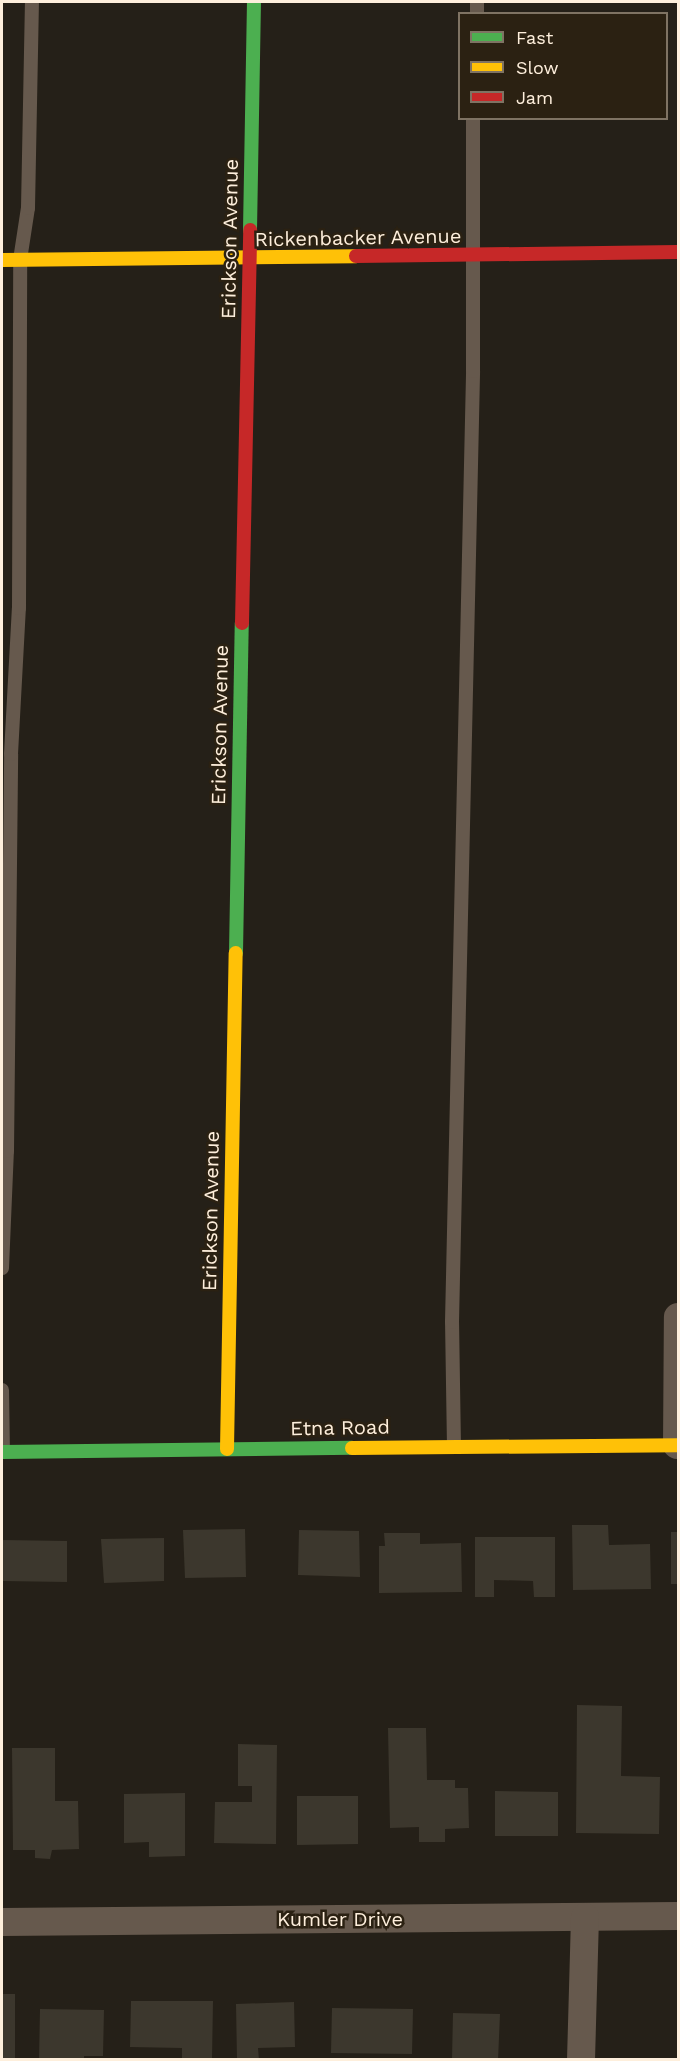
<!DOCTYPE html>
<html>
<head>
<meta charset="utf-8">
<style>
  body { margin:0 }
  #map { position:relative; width:680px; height:2061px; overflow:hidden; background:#252018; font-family:"Work Sans",sans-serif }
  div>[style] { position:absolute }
  .building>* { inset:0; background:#3c372d }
  .lane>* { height:14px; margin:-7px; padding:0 7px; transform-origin:7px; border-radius:7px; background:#66594d }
  .street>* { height:28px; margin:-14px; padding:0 14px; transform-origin:14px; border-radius:14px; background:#66594d }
  .fast>* { height:14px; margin:-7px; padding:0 7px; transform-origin:7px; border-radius:7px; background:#4caf50 }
  .slow>* { height:14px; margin:-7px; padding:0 7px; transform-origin:7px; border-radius:7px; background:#ffc107 }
  .jam>* { height:14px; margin:-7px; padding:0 7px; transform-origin:7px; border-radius:7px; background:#c62828 }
  span { translate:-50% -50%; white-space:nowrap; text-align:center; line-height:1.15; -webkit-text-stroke:5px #2b2112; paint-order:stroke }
  .street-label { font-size:20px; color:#feefdc }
  .frame { position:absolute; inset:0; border:3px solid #feefdc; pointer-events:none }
  .legend { position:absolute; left:458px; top:12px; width:210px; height:108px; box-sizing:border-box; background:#2b2112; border:2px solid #7f7363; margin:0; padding:8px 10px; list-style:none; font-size:18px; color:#feefdc }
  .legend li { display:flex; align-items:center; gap:12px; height:30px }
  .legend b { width:30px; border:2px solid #7f7363 }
</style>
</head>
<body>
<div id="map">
  <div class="building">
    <div style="clip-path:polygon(572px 1525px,608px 1525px,609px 1545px,650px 1544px,651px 1589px,573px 1590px)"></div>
    <div style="clip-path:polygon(245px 1529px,246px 1577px,185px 1578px,183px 1530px)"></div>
    <div style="clip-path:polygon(299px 1530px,359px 1531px,360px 1577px,298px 1575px)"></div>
    <div style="clip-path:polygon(671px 1532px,678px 1532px,678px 1584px,671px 1584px)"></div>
    <div style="clip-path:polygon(384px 1533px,420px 1533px,420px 1544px,461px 1543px,462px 1592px,379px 1593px,379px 1546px,385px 1546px)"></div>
    <div style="clip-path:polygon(475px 1537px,555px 1537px,555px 1597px,534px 1597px,533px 1581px,494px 1580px,494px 1597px,475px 1597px)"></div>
    <div style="clip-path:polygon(164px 1538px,164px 1581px,104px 1583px,101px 1539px)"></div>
    <div style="clip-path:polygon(2px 1540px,67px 1541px,67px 1582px,2px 1581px)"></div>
    <div style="clip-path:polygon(577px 1705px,622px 1706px,621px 1776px,660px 1777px,659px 1834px,576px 1833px)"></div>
    <div style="clip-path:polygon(388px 1728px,426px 1728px,427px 1780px,455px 1780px,455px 1788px,468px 1788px,469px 1828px,445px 1829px,445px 1842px,419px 1842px,419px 1827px,390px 1828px)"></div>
    <div style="clip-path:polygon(238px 1744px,277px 1745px,276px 1844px,214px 1843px,215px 1802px,252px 1802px,252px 1786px,238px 1786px)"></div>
    <div style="clip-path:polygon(12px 1748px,55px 1748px,55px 1801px,78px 1801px,79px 1849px,52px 1850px,50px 1859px,35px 1858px,35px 1850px,13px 1850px)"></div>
    <div style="clip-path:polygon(495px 1791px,558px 1792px,558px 1836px,495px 1836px)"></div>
    <div style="clip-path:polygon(185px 1793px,185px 1856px,149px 1857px,149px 1842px,124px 1843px,124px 1794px)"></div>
    <div style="clip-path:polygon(297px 1796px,358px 1796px,358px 1844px,297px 1845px)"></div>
    <div style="clip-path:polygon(2px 1994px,15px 1994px,15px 2060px,2px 2060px)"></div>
    <div style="clip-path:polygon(131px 2001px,213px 2001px,212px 2060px,182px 2060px,182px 2048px,130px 2047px)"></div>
    <div style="clip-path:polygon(294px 2002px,295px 2047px,258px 2048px,259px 2060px,237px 2060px,236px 2004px)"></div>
    <div style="clip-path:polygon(332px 2008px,413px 2009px,412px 2054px,331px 2053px)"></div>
    <div style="clip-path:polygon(40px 2009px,104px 2010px,103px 2056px,84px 2056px,84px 2060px,39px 2060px)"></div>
    <div style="clip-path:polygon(453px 2013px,500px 2014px,498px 2060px,452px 2060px)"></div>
  </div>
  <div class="lane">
    <div style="left:477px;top:14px;width:12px;rotate:-90deg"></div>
    <div style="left:2px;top:1268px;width:117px;rotate:-87.6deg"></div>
    <div style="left:7px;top:1151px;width:397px;rotate:-89.4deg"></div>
    <div style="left:11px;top:754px;width:146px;rotate:-86.9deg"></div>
    <div style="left:19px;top:608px;width:348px;rotate:-89.8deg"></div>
    <div style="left:20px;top:260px;width:53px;rotate:-81.3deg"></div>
    <div style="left:28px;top:208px;width:206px;rotate:-88.9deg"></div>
    <div style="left:2px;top:1390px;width:62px;rotate:89.1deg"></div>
    <div style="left:454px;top:1447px;width:125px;rotate:-90.9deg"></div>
    <div style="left:452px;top:1322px;width:951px;rotate:-88.73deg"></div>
    <div style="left:473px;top:371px;width:253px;rotate:-90deg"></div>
  </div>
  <div class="street">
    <div style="left:677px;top:1445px;width:128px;rotate:-89.6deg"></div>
    <div style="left:2px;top:1922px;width:676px;rotate:-0.51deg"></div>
    <div style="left:581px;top:2060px;width:143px;rotate:-88.4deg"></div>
  </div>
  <div class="fast">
    <div style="left:250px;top:230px;width:228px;rotate:-89deg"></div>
    <div style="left:236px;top:953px;width:330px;rotate:-89deg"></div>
    <div style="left:2px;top:1452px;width:350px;rotate:-0.7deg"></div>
  </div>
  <div class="slow">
    <div style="left:2px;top:260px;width:354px;rotate:-0.6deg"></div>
    <div style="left:352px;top:1448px;width:326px;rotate:-0.5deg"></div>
    <div style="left:227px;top:1449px;width:496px;rotate:-89deg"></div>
  </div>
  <div class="jam">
    <div style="left:356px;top:256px;width:322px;rotate:-0.7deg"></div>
    <div style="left:242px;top:623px;width:393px;rotate:-88.8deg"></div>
  </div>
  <div class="street-label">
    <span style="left:358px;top:238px;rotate:-1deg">Rickenbacker Avenue</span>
    <span style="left:230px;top:239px;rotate:-89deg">Erickson Avenue</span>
    <span style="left:220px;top:725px;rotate:-89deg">Erickson Avenue</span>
    <span style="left:211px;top:1211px;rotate:-89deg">Erickson Avenue</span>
    <span style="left:340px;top:1428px;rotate:-1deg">Etna Road</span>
    <span style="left:340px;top:1919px">Kumler Drive</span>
  </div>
  <div class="frame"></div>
  <ul class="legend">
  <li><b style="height:8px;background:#4caf50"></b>Fast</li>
  <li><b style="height:8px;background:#ffc107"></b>Slow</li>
  <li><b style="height:8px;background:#c62828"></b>Jam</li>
  </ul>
</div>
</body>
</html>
